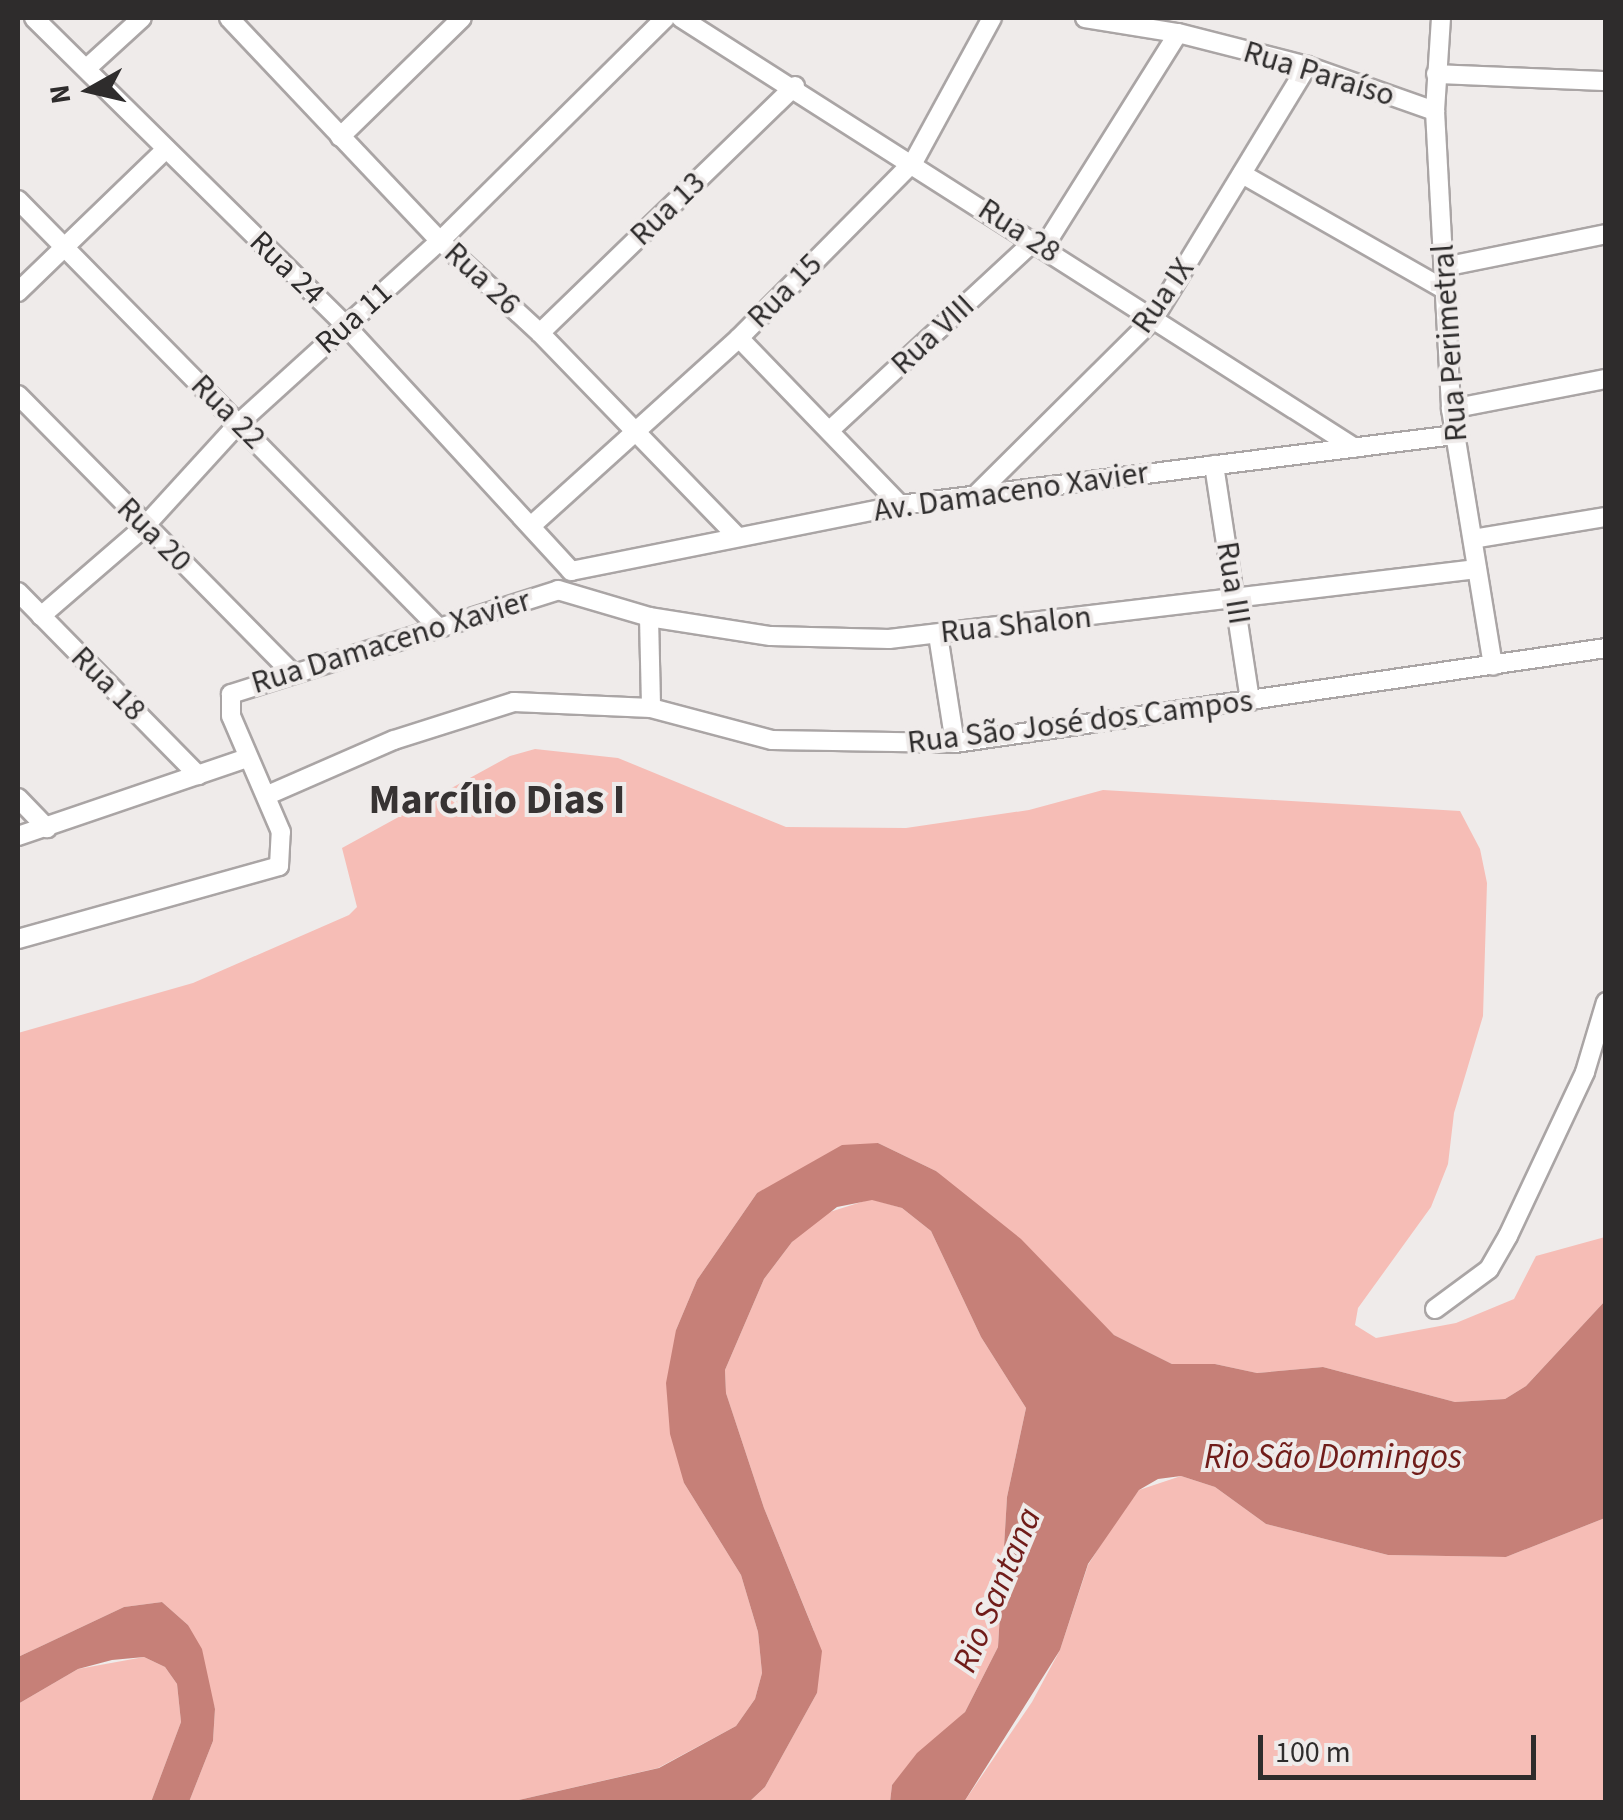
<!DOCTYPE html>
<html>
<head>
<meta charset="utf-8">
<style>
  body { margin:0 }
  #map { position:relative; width:1623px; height:1820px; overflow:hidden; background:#efebea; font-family:"Source Sans 3",sans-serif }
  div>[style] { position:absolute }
  .green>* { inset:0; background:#f6bdb6 }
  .water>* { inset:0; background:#c68078 }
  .roads { filter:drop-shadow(2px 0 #aaa5a5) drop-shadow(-2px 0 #aaa5a5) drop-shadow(0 2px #aaa5a5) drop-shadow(0 -2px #aaa5a5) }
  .minor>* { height:18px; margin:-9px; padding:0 9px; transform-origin:9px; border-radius:9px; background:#fff }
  span { translate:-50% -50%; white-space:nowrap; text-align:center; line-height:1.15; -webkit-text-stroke:8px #efebea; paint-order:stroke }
  .street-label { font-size:32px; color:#2e2c2c }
  .water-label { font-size:35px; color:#701c19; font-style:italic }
  .district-label { font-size:42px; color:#373333; font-weight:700 }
  .frame { position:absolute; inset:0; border:20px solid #2e2c2c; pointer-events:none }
  .north { position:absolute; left:40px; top:40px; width:100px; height:100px; -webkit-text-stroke:8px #efebea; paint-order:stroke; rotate:262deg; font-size:28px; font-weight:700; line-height:40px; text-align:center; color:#2e2c2c }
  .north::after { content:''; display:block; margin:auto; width:35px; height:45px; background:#2e2c2c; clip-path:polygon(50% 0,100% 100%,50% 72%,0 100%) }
  .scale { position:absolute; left:1258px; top:1735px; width:278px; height:45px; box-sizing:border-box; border:5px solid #2e2c2c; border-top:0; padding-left:12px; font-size:30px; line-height:35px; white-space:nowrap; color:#2e2c2c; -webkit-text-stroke:8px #efebea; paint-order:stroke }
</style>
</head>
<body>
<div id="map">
  <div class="green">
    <div style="clip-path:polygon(535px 749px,618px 758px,786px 827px,906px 828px,1029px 810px,1103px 790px,1460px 811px,1480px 849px,1487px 883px,1483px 1016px,1454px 1113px,1448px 1164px,1431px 1207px,1358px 1308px,1355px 1325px,1376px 1338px,1456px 1323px,1514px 1299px,1536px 1256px,1605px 1237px,1605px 1301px,1526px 1386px,1505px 1399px,1455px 1402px,1323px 1367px,1257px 1373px,1215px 1364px,1172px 1364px,1114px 1335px,936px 1171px,878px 1143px,757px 1193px,697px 1280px,676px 1330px,684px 1483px,741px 1575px,758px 1632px,762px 1673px,755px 1699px,736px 1726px,658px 1768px,510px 1802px,189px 1802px,213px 1741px,215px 1709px,188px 1625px,162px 1602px,124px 1607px,18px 1657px,18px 1033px,193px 983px,349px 915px,357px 907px,342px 848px,510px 756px)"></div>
    <div style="clip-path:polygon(871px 1199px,902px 1208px,931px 1231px,981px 1337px,1026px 1408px,1007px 1497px,998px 1647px,965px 1712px,892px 1785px,890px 1802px,749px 1802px,765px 1787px,817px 1693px,814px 1631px,764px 1508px,726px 1393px,725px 1370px,764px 1279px,792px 1242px,820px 1215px)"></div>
    <div style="clip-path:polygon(1181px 1476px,1215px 1487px,1266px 1524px,1388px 1555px,1506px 1557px,1605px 1518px,1605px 1802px,964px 1802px,1032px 1702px,1060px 1650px,1088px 1565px,1117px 1519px,1139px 1490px)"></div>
    <div style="clip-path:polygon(144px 1657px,165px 1667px,177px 1684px,181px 1722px,151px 1802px,18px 1802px,18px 1704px,78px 1669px)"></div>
  </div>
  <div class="water">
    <div style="clip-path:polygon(878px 1143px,936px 1171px,1021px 1239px,1114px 1335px,1172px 1364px,1215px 1364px,1257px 1373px,1323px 1367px,1455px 1402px,1505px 1399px,1526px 1386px,1605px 1301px,1605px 1518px,1506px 1557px,1388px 1555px,1266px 1524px,1215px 1487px,1181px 1476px,1158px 1479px,1139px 1490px,1088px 1564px,1060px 1650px,964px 1802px,890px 1802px,892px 1785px,917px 1753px,965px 1712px,998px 1647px,1007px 1497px,1026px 1408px,981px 1337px,931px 1231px,902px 1208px,872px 1200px,837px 1207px,792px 1242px,764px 1279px,725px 1370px,726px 1393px,764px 1508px,822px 1651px,817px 1693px,765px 1787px,749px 1802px,510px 1802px,659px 1768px,736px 1726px,755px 1699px,762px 1673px,758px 1632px,741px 1575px,684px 1483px,670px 1434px,666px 1383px,676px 1330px,697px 1280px,757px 1193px,842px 1145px)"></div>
    <div style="clip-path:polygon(162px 1602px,188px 1625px,202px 1649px,215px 1709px,213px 1741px,189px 1802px,151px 1802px,181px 1722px,177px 1684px,165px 1667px,144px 1657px,112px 1660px,78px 1669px,18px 1704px,18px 1657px,124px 1607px)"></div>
  </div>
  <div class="roads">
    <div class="minor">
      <div style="left:34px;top:18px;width:438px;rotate:44.6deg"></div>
      <div style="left:346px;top:326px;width:333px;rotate:47.4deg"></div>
      <div style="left:229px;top:18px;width:307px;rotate:46.6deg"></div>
      <div style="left:440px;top:241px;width:136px;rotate:42.6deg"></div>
      <div style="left:540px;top:333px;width:284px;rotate:45.9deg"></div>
      <div style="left:681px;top:18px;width:799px;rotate:32.54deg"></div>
      <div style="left:1085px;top:18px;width:94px;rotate:9.2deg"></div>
      <div style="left:1178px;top:33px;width:133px;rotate:14.3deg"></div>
      <div style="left:1307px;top:66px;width:136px;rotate:19.4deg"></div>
      <div style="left:1441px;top:18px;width:93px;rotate:93.7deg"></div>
      <div style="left:1435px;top:111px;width:298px;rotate:86.9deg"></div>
      <div style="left:1451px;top:409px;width:260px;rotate:80.7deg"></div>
      <div style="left:87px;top:68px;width:74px;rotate:-42.3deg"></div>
      <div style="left:1436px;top:74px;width:170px;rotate:2.4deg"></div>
      <div style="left:340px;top:137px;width:170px;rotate:-44.3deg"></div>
      <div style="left:1242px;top:174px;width:232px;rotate:29.7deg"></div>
      <div style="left:18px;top:200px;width:596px;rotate:45.48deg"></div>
      <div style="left:1044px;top:247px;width:252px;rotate:-57.9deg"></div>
      <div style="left:1444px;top:267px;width:165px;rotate:-11.5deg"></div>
      <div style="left:18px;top:292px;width:206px;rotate:-44deg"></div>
      <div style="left:540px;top:333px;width:355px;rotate:-44.1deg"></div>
      <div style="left:739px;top:338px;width:232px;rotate:46deg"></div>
      <div style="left:18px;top:395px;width:390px;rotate:45.4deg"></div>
      <div style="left:1451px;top:409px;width:158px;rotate:-11deg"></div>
      <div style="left:830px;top:430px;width:280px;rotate:-42.8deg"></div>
      <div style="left:1214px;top:465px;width:239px;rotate:81.3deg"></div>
      <div style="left:978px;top:493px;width:248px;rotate:-44.8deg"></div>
      <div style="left:1154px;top:318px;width:295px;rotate:-58.7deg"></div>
      <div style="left:531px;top:526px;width:280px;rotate:-42.1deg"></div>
      <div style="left:739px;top:338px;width:249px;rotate:-45.3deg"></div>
      <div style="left:914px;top:161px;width:163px;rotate:-61.4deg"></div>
      <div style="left:1473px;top:539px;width:135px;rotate:-9.4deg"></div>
      <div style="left:571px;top:571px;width:336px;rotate:-11.3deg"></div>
      <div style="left:900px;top:505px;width:558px;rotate:-7.2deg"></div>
      <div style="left:558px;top:590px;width:95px;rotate:16.5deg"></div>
      <div style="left:649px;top:617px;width:123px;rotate:8.9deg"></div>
      <div style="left:771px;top:636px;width:118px;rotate:1.5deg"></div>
      <div style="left:889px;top:639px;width:592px;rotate:-6.79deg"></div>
      <div style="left:18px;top:592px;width:257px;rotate:45.5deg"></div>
      <div style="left:41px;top:616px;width:136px;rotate:-40.8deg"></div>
      <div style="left:144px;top:527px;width:141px;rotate:-47.6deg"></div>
      <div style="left:239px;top:423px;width:271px;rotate:-42.2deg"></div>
      <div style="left:440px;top:241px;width:317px;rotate:-44.7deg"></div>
      <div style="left:649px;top:617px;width:91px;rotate:88.7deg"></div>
      <div style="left:938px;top:635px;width:109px;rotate:81.1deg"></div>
      <div style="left:268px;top:795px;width:137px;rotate:-23.6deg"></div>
      <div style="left:394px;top:740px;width:126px;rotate:-17.6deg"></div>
      <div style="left:514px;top:702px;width:137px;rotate:2.5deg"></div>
      <div style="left:651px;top:708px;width:125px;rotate:14.8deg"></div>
      <div style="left:772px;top:740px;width:183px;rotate:0.9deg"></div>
      <div style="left:955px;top:743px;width:658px;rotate:-8.3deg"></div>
      <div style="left:18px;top:798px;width:42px;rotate:46deg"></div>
      <div style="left:18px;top:836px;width:242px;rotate:-18.8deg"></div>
      <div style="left:18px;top:939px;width:271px;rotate:-15.6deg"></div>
      <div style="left:279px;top:866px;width:34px;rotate:-87deg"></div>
      <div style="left:281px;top:832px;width:126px;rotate:-113.3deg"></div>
      <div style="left:231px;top:716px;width:22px;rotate:-90deg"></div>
      <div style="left:231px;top:694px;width:343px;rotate:-17.6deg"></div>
      <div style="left:1435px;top:1309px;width:67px;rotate:-36.5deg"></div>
      <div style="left:1489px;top:1269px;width:38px;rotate:-60deg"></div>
      <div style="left:1508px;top:1236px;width:181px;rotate:-64.8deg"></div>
      <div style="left:1585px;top:1072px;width:73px;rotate:-73.3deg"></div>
    </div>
  </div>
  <div class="street-label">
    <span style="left:1319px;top:74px;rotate:17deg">Rua Paraíso</span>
    <span style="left:668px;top:209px;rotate:-44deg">Rua 13</span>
    <span style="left:1019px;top:231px;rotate:33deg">Rua 28</span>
    <span style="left:287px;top:268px;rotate:44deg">Rua 24</span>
    <span style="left:482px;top:279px;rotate:43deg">Rua 26</span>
    <span style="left:785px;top:291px;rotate:-45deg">Rua 15</span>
    <span style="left:1163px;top:296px;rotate:-55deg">Rua IX</span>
    <span style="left:354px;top:318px;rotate:-42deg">Rua 11</span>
    <span style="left:933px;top:335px;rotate:-43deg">Rua VIII</span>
    <span style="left:1450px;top:343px;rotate:-94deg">Rua Perimetral</span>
    <span style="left:228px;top:412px;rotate:45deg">Rua 22</span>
    <span style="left:1011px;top:492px;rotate:-8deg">Av. Damaceno Xavier</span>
    <span style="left:154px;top:535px;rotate:45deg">Rua 20</span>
    <span style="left:1233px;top:583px;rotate:81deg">Rua III</span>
    <span style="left:1016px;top:625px;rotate:-6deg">Rua Shalon</span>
    <span style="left:391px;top:642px;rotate:-17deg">Rua Damaceno Xavier</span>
    <span style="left:108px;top:684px;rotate:45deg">Rua 18</span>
    <span style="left:1080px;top:722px;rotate:-7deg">Rua São José dos Campos</span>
  </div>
  <div class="water-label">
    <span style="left:1333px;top:1457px">Rio São Domingos</span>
    <span style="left:997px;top:1590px;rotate:-67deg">Rio Santana</span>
  </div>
  <div class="district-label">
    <span style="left:497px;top:800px">Marcílio Dias I</span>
  </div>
  <div class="frame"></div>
  <div class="north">N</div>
  <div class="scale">100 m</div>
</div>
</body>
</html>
